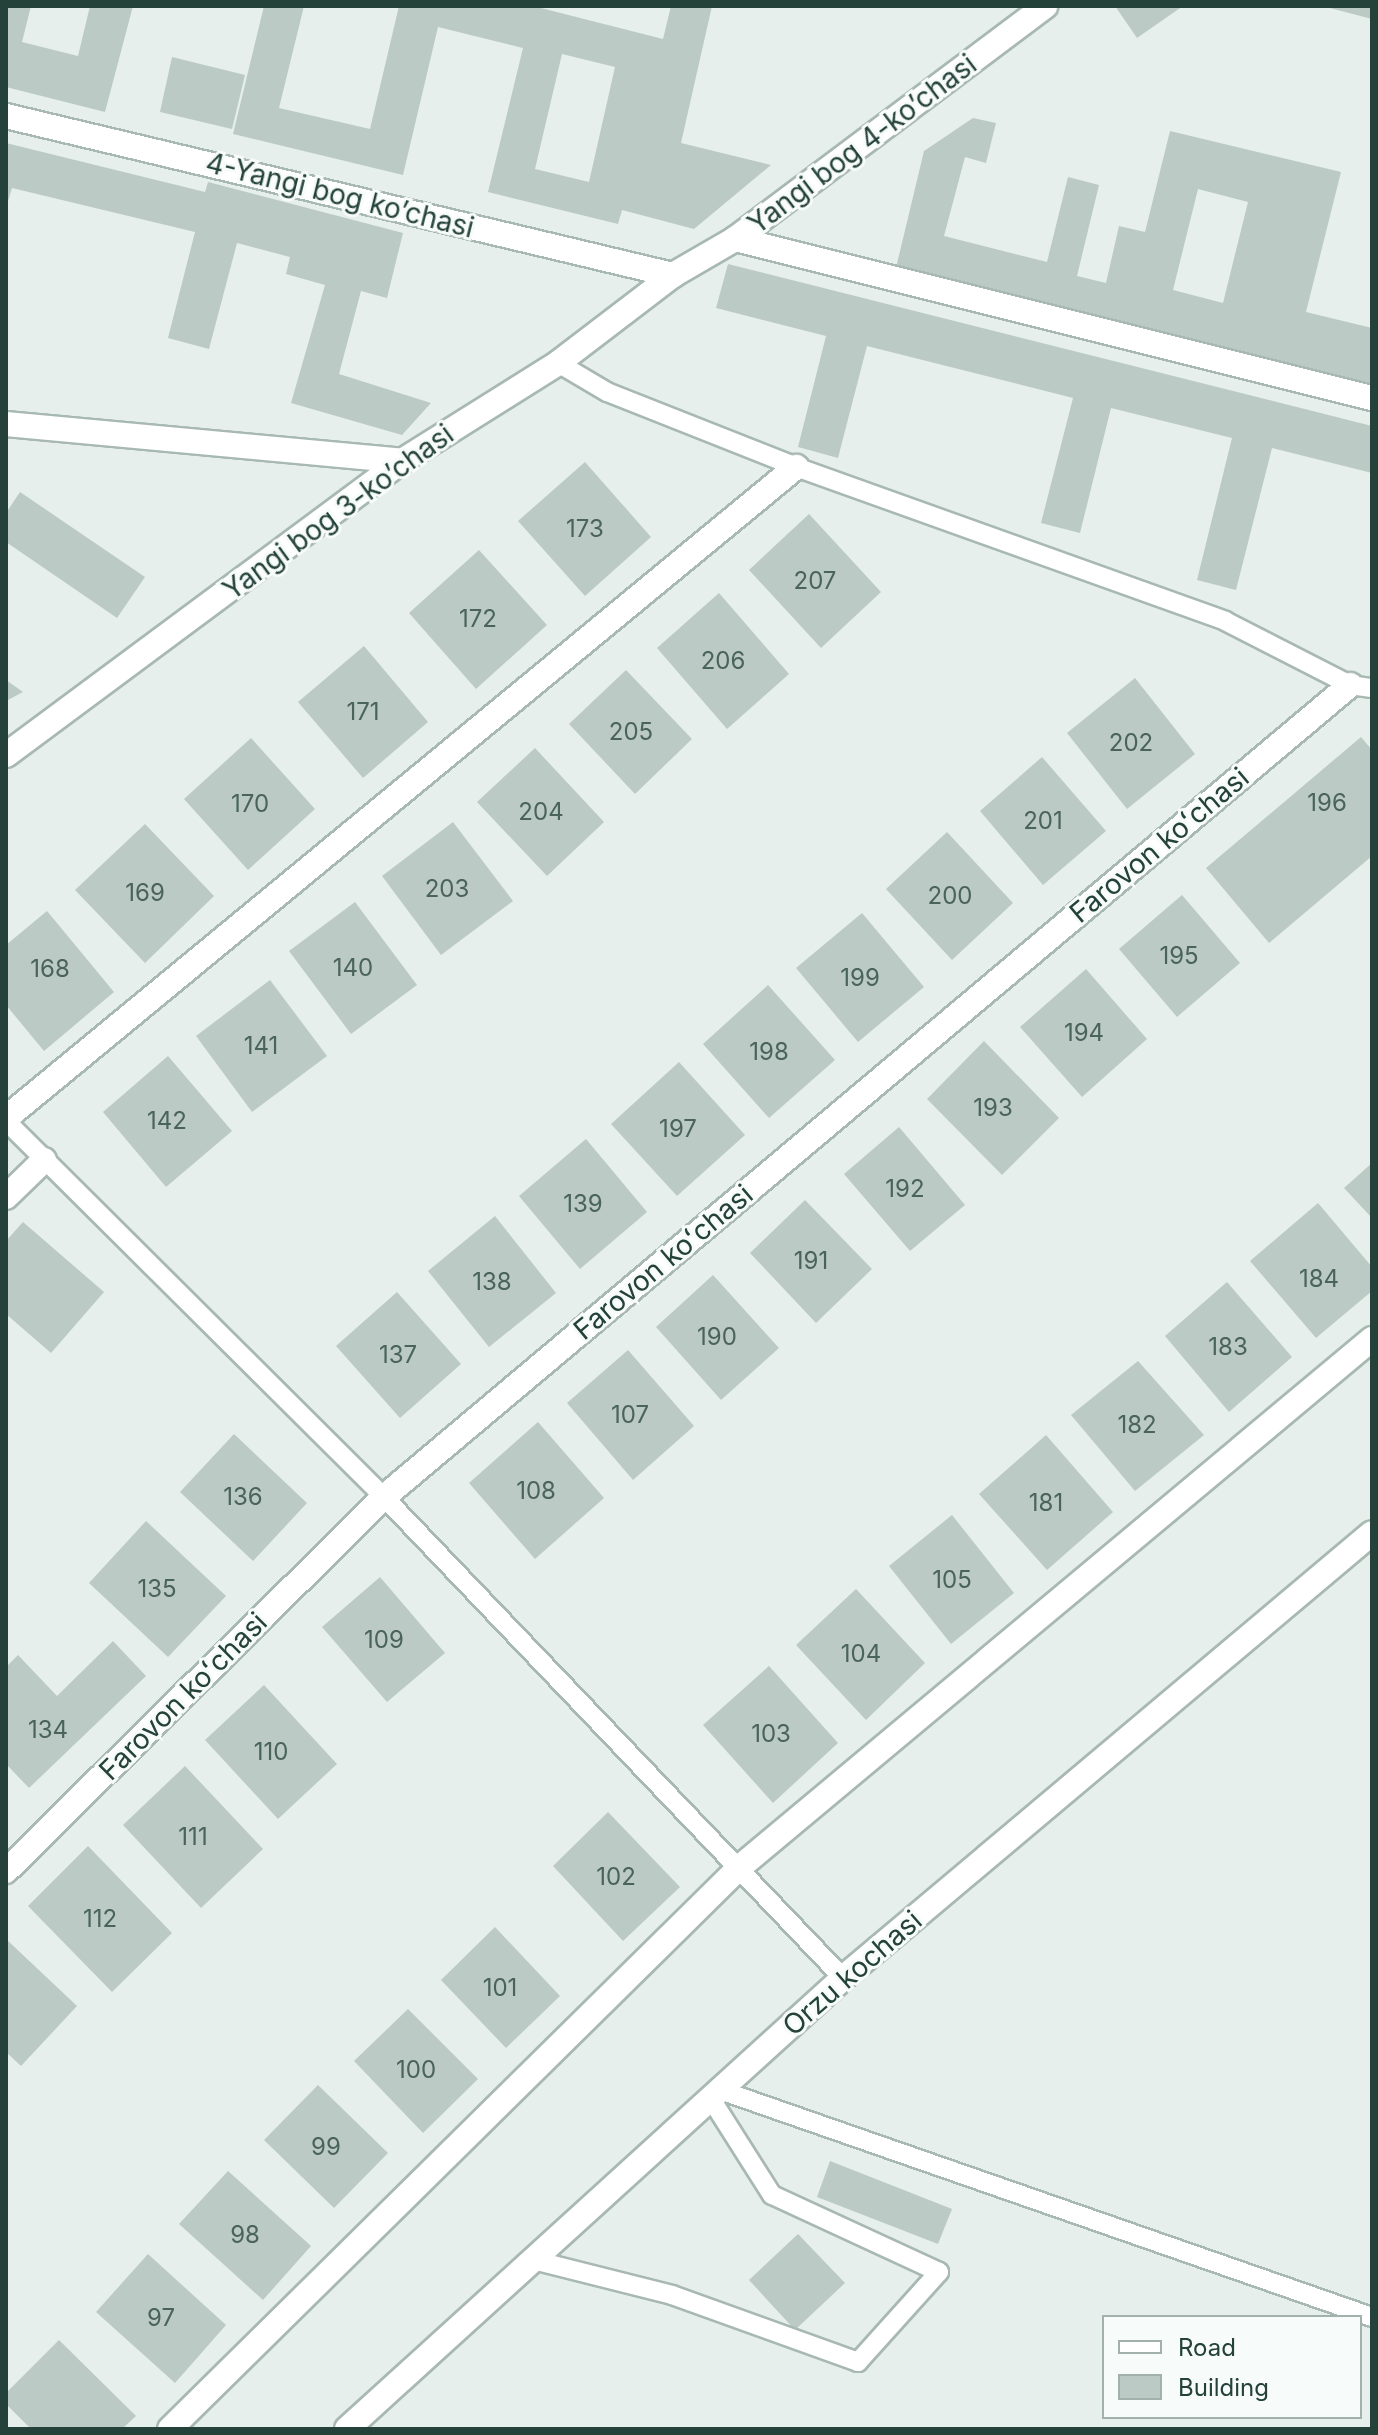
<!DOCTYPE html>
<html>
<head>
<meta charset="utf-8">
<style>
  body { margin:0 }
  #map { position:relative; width:1378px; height:2435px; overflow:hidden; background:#e6efeb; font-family:Inter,sans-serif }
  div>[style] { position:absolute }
  .building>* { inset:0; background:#bbcac4 }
  .roads { filter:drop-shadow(2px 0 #a8b8b2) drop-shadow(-2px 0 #a8b8b2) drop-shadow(0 2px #a8b8b2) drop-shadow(0 -2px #a8b8b2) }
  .lane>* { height:18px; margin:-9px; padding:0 9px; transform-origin:9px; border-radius:9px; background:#fff }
  .street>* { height:24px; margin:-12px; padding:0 12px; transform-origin:12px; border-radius:12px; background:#fff }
  .secondary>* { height:24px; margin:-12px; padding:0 12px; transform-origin:12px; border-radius:12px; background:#fff }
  span { translate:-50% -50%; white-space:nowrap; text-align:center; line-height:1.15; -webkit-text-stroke:6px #f7fbf9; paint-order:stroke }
  .number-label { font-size:24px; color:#4a645c }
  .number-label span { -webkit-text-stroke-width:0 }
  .street-label { font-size:28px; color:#24423a }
  .frame { position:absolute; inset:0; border:8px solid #24423a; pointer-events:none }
  .legend { position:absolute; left:1102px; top:2315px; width:260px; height:104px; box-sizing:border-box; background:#f7fbf9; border:2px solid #a3b1ad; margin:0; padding:10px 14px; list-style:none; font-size:24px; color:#24423a }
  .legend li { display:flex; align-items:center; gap:16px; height:40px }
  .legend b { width:40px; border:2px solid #a3b1ad }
</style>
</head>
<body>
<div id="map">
  <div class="building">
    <div style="clip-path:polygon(6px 6px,31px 6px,22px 42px,78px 56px,90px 6px,133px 6px,105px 112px,6px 87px)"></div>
    <div style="clip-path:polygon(evenodd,264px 6px,304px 6px,279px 108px,370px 129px,399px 6px,533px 6px,663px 39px,671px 6px,712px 6px,681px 143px,771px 165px,694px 229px,622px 210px,618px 224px,488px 192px,523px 48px,438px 27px,403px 175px,233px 134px,264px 6px,562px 54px,615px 67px,589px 182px,535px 169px,562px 54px)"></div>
    <div style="clip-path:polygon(1115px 6px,1183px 6px,1137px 38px)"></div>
    <div style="clip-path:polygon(1326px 6px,1372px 6px,1372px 19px,1326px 7px)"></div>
    <div style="clip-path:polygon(172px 57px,245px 75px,232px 129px,160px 112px)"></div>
    <div style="clip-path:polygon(evenodd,973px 118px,996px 123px,986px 163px,965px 157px,944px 236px,1047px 262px,1068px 177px,1099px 185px,1077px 276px,1106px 283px,1119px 226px,1145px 232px,1170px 131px,1341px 172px,1306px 312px,1372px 328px,1372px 389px,895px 272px,924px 151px,973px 118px,1198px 189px,1248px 202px,1223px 303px,1173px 290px,1198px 189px)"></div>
    <div style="clip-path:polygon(6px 143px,205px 192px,208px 182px,403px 233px,387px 298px,361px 291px,339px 374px,431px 403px,402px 435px,291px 403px,325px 285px,286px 274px,290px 257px,237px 243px,209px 349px,168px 338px,195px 232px,12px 188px,6px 208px)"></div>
    <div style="clip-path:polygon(728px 264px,1372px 426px,1372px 473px,1272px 448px,1236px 590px,1197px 580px,1232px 438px,1111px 408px,1080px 533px,1041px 523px,1073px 398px,867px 346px,838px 458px,798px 447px,826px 336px,716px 308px)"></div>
    <div style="clip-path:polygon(585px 462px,651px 537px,585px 596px,518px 521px)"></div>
    <div style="clip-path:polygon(20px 492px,145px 577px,117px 618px,6px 542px,6px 513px)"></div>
    <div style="clip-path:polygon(809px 514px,881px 592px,821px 648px,749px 570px)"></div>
    <div style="clip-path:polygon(479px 550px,547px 625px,476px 689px,409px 613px)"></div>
    <div style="clip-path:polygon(719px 593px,789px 674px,727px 729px,657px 648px)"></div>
    <div style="clip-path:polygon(364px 646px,428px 722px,363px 778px,298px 702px)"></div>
    <div style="clip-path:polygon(626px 670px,692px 739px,635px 794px,569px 724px)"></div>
    <div style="clip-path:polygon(1135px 678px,1195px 754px,1127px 809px,1067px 733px)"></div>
    <div style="clip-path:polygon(6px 680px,23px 692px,6px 701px)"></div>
    <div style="clip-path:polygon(1361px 737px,1372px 750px,1372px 856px,1269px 943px,1206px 868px)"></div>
    <div style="clip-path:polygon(251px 738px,315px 809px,248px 870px,184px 799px)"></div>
    <div style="clip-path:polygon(535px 748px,604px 822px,547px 876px,477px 802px)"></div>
    <div style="clip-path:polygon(1042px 757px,1106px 831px,1043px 885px,980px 811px)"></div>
    <div style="clip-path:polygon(453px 822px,513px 901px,441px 955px,382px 876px)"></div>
    <div style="clip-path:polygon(145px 824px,214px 896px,145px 963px,75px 890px)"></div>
    <div style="clip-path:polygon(947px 832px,1013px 903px,952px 960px,886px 889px)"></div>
    <div style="clip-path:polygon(1182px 895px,1240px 963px,1177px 1017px,1119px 949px)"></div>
    <div style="clip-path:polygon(355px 902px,417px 985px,351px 1034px,289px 951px)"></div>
    <div style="clip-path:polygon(47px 911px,114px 992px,44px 1051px,6px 1005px,6px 945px)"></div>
    <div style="clip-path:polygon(862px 913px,924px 987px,858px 1042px,796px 968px)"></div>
    <div style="clip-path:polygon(1086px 969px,1147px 1039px,1082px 1097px,1020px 1027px)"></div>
    <div style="clip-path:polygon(270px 980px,327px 1056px,252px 1112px,196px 1036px)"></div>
    <div style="clip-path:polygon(768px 985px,835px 1060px,769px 1118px,703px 1044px)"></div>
    <div style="clip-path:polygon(984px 1041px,1059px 1118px,1002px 1175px,927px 1099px)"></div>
    <div style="clip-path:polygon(168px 1056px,232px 1131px,166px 1187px,103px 1112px)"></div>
    <div style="clip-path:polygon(679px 1062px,745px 1135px,677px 1196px,611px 1124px)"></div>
    <div style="clip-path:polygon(899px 1127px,965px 1205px,910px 1251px,844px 1174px)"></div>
    <div style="clip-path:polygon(586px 1139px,647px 1212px,580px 1269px,519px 1196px)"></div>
    <div style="clip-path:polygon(1372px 1163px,1372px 1218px,1344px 1188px)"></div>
    <div style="clip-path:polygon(805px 1200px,872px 1269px,816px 1323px,750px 1253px)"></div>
    <div style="clip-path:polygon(1318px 1203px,1372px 1267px,1372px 1291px,1316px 1338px,1250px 1261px)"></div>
    <div style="clip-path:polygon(495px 1216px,556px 1293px,489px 1347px,428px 1271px)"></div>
    <div style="clip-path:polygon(23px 1222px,104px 1292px,51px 1353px,6px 1314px,6px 1241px)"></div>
    <div style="clip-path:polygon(713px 1275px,779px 1348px,721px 1400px,656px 1327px)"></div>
    <div style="clip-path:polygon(1227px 1282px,1292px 1357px,1229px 1412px,1165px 1336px)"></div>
    <div style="clip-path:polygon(397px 1292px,461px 1364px,400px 1418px,336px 1346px)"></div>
    <div style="clip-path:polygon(628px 1350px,694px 1426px,633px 1480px,567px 1403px)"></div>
    <div style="clip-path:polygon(1138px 1361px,1204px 1435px,1135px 1491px,1071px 1415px)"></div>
    <div style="clip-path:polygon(538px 1422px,604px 1498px,535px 1559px,469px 1483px)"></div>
    <div style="clip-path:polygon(234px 1434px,307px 1503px,253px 1561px,180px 1492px)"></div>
    <div style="clip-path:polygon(1046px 1435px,1113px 1512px,1047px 1570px,979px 1494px)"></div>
    <div style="clip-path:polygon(952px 1515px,1014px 1593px,951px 1644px,889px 1566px)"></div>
    <div style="clip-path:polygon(146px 1521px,226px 1596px,168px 1657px,89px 1583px)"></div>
    <div style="clip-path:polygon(380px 1577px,445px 1653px,387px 1702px,322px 1627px)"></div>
    <div style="clip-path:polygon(856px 1589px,925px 1663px,866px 1720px,796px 1645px)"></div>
    <div style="clip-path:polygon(113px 1641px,146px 1676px,29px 1788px,6px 1764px,6px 1667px,18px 1655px,57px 1696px)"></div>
    <div style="clip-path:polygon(769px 1666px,838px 1743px,773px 1803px,703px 1725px)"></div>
    <div style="clip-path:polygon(264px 1685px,337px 1764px,278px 1819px,205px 1740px)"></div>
    <div style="clip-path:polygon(185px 1766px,263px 1849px,201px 1908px,123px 1825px)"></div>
    <div style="clip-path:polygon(608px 1812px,680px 1887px,623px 1941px,553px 1866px)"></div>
    <div style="clip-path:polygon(88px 1846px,172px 1933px,112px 1992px,28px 1906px)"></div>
    <div style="clip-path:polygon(495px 1927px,560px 1996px,506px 2048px,441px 1980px)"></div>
    <div style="clip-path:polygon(6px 1939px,77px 2006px,21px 2066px,6px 2052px)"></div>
    <div style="clip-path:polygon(408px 2009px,478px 2079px,423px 2133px,354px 2061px)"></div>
    <div style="clip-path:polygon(318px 2085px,388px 2153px,334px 2208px,264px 2140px)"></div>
    <div style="clip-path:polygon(830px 2161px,952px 2209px,938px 2244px,817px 2197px)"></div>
    <div style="clip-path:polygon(228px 2171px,311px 2246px,263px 2300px,179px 2224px)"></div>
    <div style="clip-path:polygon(798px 2234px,845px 2283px,795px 2330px,749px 2280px)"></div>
    <div style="clip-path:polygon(148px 2254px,226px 2325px,175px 2383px,96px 2312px)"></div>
    <div style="clip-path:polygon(59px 2340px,136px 2416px,122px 2429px,31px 2429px,6px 2404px,6px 2393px)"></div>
  </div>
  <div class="roads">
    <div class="lane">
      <div style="left:558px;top:363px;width:57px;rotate:30.6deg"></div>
      <div style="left:607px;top:392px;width:203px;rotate:21.6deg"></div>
      <div style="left:796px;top:467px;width:456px;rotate:19.7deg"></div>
      <div style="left:1225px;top:621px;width:140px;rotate:27.1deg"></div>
      <div style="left:1350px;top:685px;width:22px;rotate:8deg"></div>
      <div style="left:6px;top:1121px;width:533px;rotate:44.85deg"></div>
      <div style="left:384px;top:1497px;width:665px;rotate:46.34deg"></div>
      <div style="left:720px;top:2090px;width:690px;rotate:19.2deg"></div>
      <div style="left:533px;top:2260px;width:143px;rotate:14.1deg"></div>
      <div style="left:672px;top:2295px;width:198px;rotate:19.8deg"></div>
      <div style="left:858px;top:2362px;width:121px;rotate:-48deg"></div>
      <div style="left:939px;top:2272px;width:184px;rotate:-155.2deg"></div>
      <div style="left:772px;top:2195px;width:114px;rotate:-122.4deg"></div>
    </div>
    <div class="street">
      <div style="left:6px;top:116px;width:686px;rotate:13.41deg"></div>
      <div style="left:735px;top:239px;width:657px;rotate:14.02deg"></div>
      <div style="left:6px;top:424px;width:398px;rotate:5.3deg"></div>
      <div style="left:6px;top:755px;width:493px;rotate:-36.6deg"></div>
      <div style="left:402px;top:461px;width:184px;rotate:-32.1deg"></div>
      <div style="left:558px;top:363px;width:145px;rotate:-37.4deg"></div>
      <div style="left:673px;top:275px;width:72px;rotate:-30.1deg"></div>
      <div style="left:735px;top:239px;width:388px;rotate:-36.9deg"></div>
      <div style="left:6px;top:1118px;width:1024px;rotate:-39.49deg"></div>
      <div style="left:6px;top:1197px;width:53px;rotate:-44.2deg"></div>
      <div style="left:6px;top:1871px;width:532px;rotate:-44.7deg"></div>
      <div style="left:384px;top:1497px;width:1262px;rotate:-40.05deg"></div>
      <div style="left:170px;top:2429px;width:800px;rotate:-44.6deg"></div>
      <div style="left:740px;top:1867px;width:824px;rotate:-39.88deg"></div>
    </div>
    <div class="secondary">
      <div style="left:347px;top:2429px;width:670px;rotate:-42.28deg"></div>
      <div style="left:843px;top:1978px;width:691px;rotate:-40.07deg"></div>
    </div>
  </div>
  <div class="number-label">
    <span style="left:585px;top:529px">173</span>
    <span style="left:815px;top:581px">207</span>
    <span style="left:478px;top:619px">172</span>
    <span style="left:723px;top:661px">206</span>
    <span style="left:363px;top:712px">171</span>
    <span style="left:631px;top:732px">205</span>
    <span style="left:1131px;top:743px">202</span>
    <span style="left:1327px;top:803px">196</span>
    <span style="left:250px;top:804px">170</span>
    <span style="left:541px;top:812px">204</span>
    <span style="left:1043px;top:821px">201</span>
    <span style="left:447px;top:889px">203</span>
    <span style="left:145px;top:893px">169</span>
    <span style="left:950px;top:896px">200</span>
    <span style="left:1179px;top:956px">195</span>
    <span style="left:353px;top:968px">140</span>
    <span style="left:50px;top:969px">168</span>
    <span style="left:860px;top:978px">199</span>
    <span style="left:1084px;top:1033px">194</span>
    <span style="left:261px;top:1046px">141</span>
    <span style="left:769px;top:1052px">198</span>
    <span style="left:993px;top:1108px">193</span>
    <span style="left:167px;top:1121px">142</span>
    <span style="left:678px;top:1129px">197</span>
    <span style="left:905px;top:1189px">192</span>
    <span style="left:583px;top:1204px">139</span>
    <span style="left:811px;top:1261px">191</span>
    <span style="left:1319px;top:1279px">184</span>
    <span style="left:492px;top:1282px">138</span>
    <span style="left:717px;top:1337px">190</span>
    <span style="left:1228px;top:1347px">183</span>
    <span style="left:398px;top:1355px">137</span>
    <span style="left:630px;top:1415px">107</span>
    <span style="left:1137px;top:1425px">182</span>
    <span style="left:536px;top:1491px">108</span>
    <span style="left:243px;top:1497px">136</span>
    <span style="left:1046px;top:1503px">181</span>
    <span style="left:952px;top:1580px">105</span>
    <span style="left:157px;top:1589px">135</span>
    <span style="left:384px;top:1640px">109</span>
    <span style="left:861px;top:1654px">104</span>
    <span style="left:48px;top:1730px">134</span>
    <span style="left:771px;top:1734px">103</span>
    <span style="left:271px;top:1752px">110</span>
    <span style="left:193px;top:1837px">111</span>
    <span style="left:616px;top:1877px">102</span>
    <span style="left:100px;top:1919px">112</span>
    <span style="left:500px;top:1988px">101</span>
    <span style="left:416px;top:2070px">100</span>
    <span style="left:326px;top:2147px">99</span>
    <span style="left:245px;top:2235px">98</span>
    <span style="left:161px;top:2318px">97</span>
  </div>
  <div class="street-label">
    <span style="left:862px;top:144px;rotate:-37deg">Yangi bog 4-koʼchasi</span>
    <span style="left:340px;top:195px;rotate:14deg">4-Yangi bog koʼchasi</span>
    <span style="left:338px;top:512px;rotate:-36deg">Yangi bog 3-koʼchasi</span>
    <span style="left:1159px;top:845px;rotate:-40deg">Farovon koʻchasi</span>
    <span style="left:663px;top:1262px;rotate:-40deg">Farovon koʻchasi</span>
    <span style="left:183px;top:1696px;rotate:-45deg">Farovon koʻchasi</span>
    <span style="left:852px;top:1973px;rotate:-41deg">Orzu kochasi</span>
  </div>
  <div class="frame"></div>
  <ul class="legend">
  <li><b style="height:10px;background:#fff"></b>Road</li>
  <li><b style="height:22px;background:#bbcac4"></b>Building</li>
  </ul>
</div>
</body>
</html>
